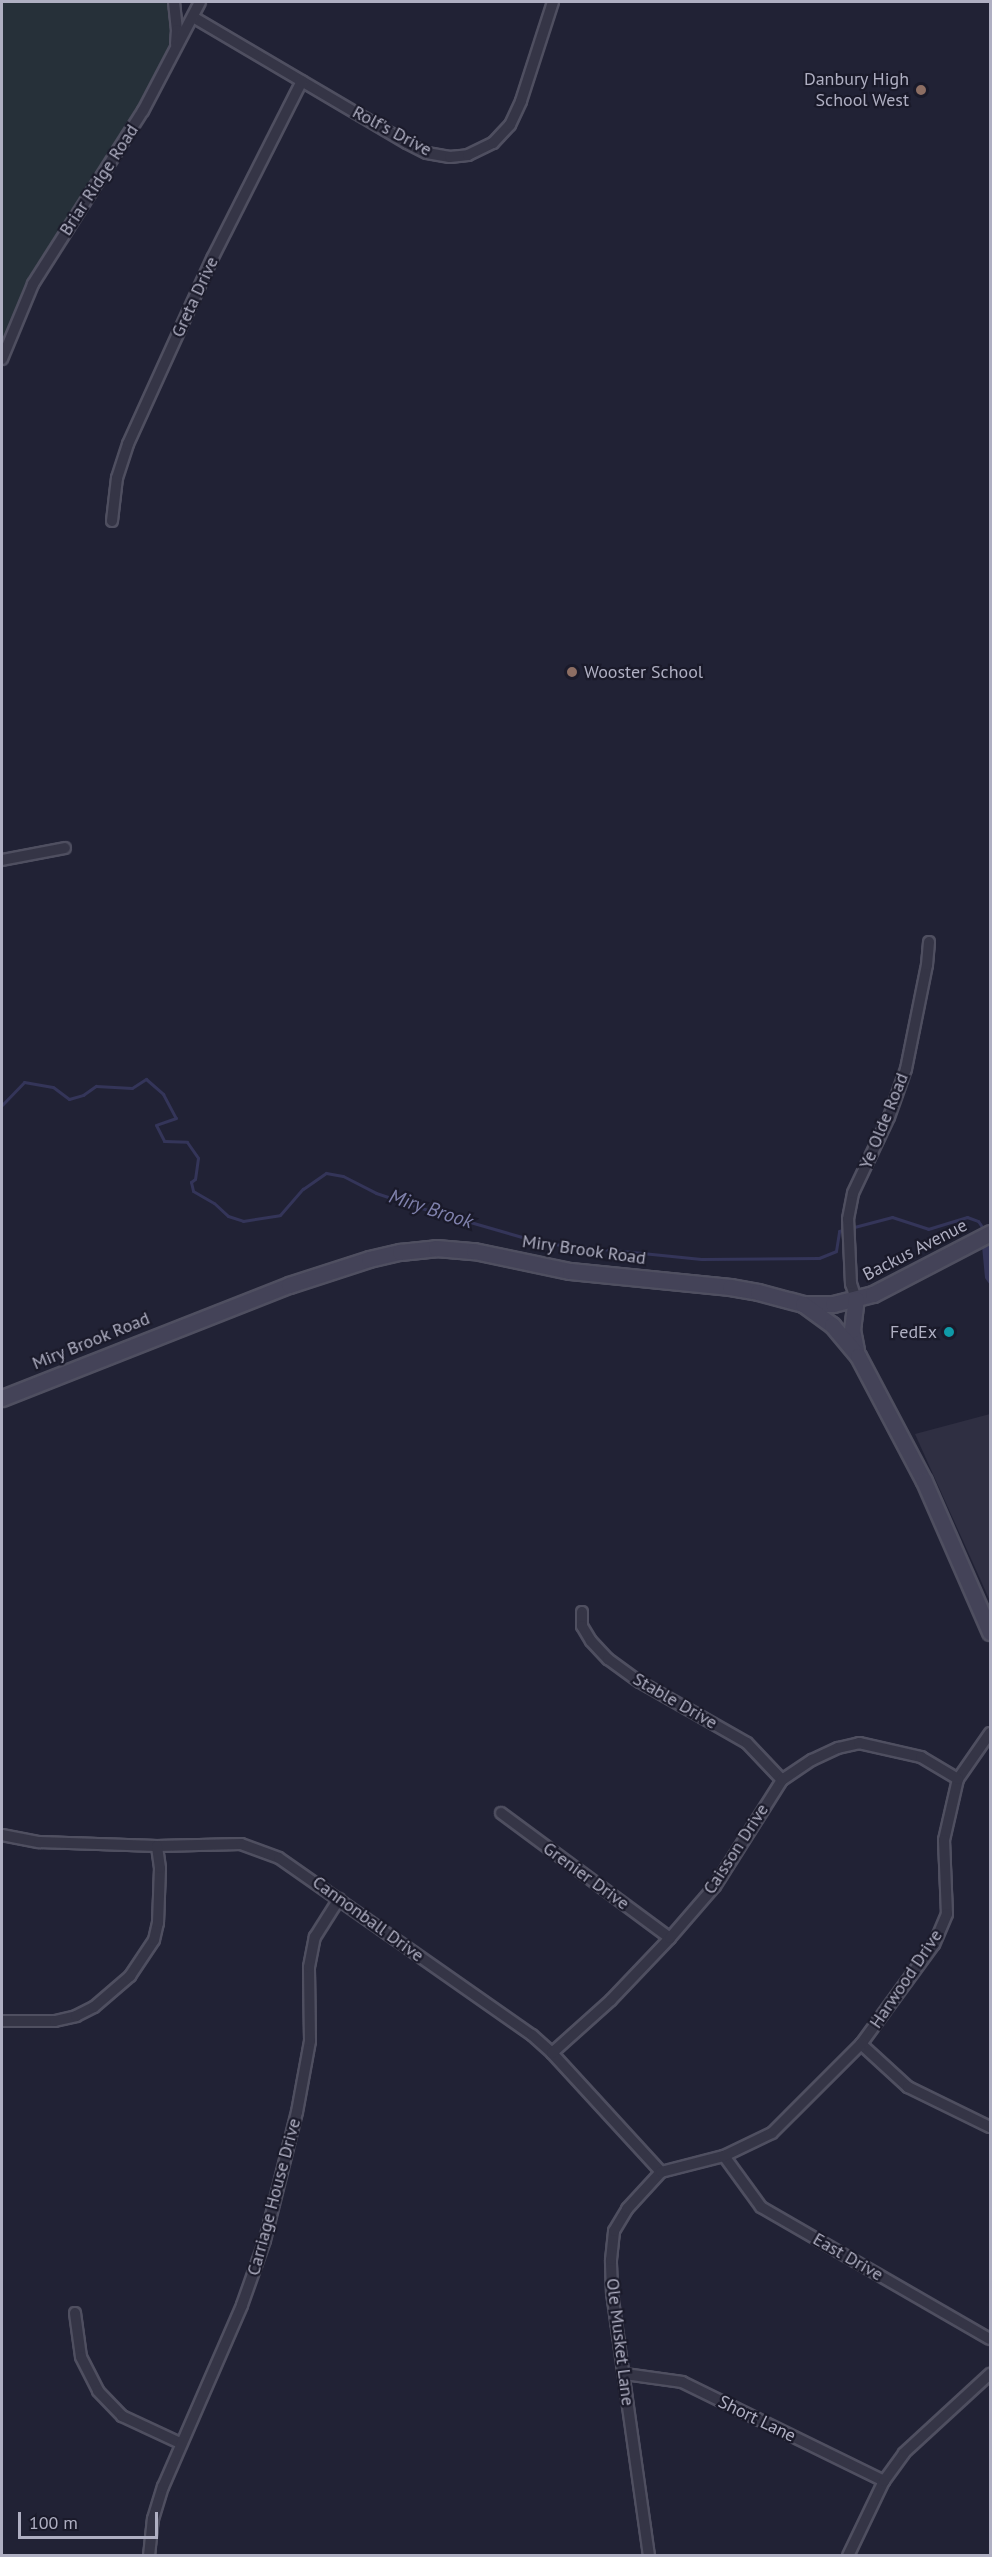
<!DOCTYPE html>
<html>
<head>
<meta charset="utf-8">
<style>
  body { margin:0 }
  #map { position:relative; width:992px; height:2557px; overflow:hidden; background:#212235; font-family:"PT Sans",sans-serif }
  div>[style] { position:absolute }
  .airport>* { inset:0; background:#2f2f42 }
  .green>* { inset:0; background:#263039 }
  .water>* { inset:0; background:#343559 }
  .stream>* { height:3px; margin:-1.5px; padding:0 1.5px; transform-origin:1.5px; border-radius:1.5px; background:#343559 }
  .roads { filter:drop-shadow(2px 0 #4f4f60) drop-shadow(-2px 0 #4f4f60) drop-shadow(0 2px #4f4f60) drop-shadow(0 -2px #4f4f60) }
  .minor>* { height:10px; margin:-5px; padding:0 5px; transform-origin:5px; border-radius:5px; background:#353546 }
  .secondary>* { height:15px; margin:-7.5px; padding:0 7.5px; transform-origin:7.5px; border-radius:7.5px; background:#444358 }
  .dots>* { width:16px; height:16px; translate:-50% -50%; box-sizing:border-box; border:3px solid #1a1a2a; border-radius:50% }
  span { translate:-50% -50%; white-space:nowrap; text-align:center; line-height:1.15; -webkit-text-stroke:4.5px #1a1a2a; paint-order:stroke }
  .poi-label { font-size:18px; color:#afafc2 }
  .right { translate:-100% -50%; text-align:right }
  .left { translate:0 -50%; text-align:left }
  .street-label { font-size:18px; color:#afafc2 }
  .water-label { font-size:20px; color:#8082ad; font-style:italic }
  .frame { position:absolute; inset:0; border:3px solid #afafc2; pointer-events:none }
  .scale { position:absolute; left:18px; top:2512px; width:140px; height:27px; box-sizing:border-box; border:3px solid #afafc2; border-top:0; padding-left:8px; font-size:18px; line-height:21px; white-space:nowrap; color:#afafc2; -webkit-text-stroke:4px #1a1a2a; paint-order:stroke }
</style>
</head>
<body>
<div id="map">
  <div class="airport">
    <div style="clip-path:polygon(990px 1414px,990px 1601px,915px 1434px)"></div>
  </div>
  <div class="green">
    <div style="clip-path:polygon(2px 2px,167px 2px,172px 32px,170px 44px,138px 111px,29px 280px,2px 345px)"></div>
  </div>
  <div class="water">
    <div style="clip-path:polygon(990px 1241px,990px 1285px,985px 1278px,982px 1246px)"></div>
  </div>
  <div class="stream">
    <div style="left:2px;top:1105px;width:32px;rotate:-46deg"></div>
    <div style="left:24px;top:1082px;width:29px;rotate:10deg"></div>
    <div style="left:53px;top:1087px;width:20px;rotate:37deg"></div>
    <div style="left:69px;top:1099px;width:15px;rotate:-16deg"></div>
    <div style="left:83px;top:1095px;width:16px;rotate:-35deg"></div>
    <div style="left:96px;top:1086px;width:36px;rotate:3deg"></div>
    <div style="left:132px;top:1088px;width:17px;rotate:-33deg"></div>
    <div style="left:146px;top:1079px;width:23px;rotate:41deg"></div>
    <div style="left:163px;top:1094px;width:27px;rotate:62deg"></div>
    <div style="left:176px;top:1118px;width:21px;rotate:161deg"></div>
    <div style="left:156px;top:1125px;width:18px;rotate:63deg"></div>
    <div style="left:164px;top:1141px;width:23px;rotate:2deg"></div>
    <div style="left:187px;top:1142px;width:19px;rotate:55deg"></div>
    <div style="left:198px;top:1158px;width:21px;rotate:98deg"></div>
    <div style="left:195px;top:1179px;width:5px;rotate:143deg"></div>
    <div style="left:191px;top:1182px;width:9px;rotate:77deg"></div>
    <div style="left:193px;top:1191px;width:24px;rotate:30deg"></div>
    <div style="left:214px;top:1203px;width:19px;rotate:43deg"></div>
    <div style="left:228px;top:1216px;width:16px;rotate:18deg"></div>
    <div style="left:243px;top:1221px;width:37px;rotate:-9deg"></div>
    <div style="left:280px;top:1215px;width:35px;rotate:-49deg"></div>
    <div style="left:303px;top:1189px;width:28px;rotate:-35deg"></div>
    <div style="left:326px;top:1173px;width:17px;rotate:10deg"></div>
    <div style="left:343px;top:1176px;width:37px;rotate:27deg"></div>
    <div style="left:376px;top:1193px;width:44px;rotate:18.4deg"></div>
    <div style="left:418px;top:1207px;width:130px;rotate:16.1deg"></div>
    <div style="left:543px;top:1243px;width:159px;rotate:5.8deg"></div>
    <div style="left:701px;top:1259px;width:118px;rotate:-0.5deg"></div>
    <div style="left:819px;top:1258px;width:18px;rotate:-22deg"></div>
    <div style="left:836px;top:1251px;width:20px;rotate:-81deg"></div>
    <div style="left:839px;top:1231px;width:55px;rotate:-14.8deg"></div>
    <div style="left:892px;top:1217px;width:38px;rotate:18deg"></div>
    <div style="left:928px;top:1229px;width:41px;rotate:-17.1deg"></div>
    <div style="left:967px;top:1217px;width:12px;rotate:20deg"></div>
    <div style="left:978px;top:1221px;width:12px;rotate:55deg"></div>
  </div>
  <div class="roads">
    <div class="minor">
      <div style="left:174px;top:2px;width:28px;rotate:84deg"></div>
      <div style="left:177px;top:30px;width:14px;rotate:94deg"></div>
      <div style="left:193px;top:17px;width:248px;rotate:30.5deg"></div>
      <div style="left:407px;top:143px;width:22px;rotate:27deg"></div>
      <div style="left:427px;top:153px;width:23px;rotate:10deg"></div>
      <div style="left:450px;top:157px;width:18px;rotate:-6deg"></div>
      <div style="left:468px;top:155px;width:28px;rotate:-26deg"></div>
      <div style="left:493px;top:143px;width:25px;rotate:-47deg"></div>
      <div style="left:510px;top:125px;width:26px;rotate:-65deg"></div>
      <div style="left:521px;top:101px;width:104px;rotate:-72.1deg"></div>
      <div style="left:2px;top:359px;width:81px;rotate:-67.5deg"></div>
      <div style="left:33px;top:284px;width:205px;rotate:-57.6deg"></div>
      <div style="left:143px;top:111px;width:123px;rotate:-62.4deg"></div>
      <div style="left:112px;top:521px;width:43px;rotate:-83.4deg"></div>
      <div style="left:117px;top:478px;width:36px;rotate:-72deg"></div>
      <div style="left:128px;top:444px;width:205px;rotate:-65.6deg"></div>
      <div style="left:213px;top:257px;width:197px;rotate:-63.2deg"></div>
      <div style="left:2px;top:860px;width:64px;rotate:-10.8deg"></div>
      <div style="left:856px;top:1299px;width:16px;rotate:-108deg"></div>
      <div style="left:851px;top:1284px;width:65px;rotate:-92.6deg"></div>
      <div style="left:848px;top:1219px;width:26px;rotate:-79deg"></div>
      <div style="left:853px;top:1193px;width:84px;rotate:-64.7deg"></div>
      <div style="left:889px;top:1117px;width:51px;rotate:-70.5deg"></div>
      <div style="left:906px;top:1069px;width:106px;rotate:-78.6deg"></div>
      <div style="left:927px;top:965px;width:23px;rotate:-85deg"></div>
      <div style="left:582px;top:1612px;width:14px;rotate:90deg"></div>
      <div style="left:582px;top:1626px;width:17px;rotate:59deg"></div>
      <div style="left:591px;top:1641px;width:25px;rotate:47deg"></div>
      <div style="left:608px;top:1659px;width:39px;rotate:36deg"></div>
      <div style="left:640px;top:1682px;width:123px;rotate:29.7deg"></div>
      <div style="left:747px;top:1743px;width:51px;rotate:46.6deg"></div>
      <div style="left:990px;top:1733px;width:56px;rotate:124.8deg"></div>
      <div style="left:958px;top:1779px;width:63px;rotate:102.9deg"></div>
      <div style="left:944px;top:1840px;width:74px;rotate:87.7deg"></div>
      <div style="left:947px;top:1914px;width:33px;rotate:113deg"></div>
      <div style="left:934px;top:1944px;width:124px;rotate:126.1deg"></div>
      <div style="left:861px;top:2044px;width:64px;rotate:42.5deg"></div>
      <div style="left:908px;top:2087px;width:91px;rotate:26deg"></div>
      <div style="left:501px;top:1813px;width:210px;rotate:36.5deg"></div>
      <div style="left:2px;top:1835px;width:38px;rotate:11deg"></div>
      <div style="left:39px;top:1842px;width:118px;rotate:1.9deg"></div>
      <div style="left:157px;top:1846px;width:84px;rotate:-1.4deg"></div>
      <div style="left:241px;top:1844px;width:40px;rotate:20.2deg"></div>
      <div style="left:279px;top:1858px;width:309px;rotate:35deg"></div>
      <div style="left:532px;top:2035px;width:27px;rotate:42deg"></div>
      <div style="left:552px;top:2053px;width:161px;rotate:47.5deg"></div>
      <div style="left:2px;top:2021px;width:53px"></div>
      <div style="left:55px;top:2021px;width:22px;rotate:-13deg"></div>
      <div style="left:76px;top:2016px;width:20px;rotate:-27deg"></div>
      <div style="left:94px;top:2007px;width:48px;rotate:-40.7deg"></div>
      <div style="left:130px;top:1976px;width:43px;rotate:-56.3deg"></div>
      <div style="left:154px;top:1940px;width:17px;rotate:-77deg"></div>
      <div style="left:158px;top:1923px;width:55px;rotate:-87.9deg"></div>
      <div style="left:160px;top:1868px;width:22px;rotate:-98deg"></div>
      <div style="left:552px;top:2053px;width:79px;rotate:-41.9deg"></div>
      <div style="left:611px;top:2000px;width:86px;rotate:-46.4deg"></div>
      <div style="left:670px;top:1938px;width:69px;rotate:-49.1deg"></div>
      <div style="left:715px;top:1886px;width:125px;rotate:-57.7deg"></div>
      <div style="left:782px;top:1780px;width:36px;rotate:-34deg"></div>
      <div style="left:812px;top:1760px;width:29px;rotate:-25deg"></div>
      <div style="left:838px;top:1748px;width:22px;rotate:-13deg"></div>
      <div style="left:859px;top:1743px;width:64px;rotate:12.7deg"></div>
      <div style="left:921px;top:1757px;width:43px;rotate:30.7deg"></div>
      <div style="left:724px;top:2156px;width:63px;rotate:54deg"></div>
      <div style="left:761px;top:2207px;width:264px;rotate:30deg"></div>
      <div style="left:75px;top:2313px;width:44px;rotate:82.2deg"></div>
      <div style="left:81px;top:2357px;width:38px;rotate:63deg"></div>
      <div style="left:98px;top:2391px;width:35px;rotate:46deg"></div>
      <div style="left:122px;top:2416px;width:64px;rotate:25deg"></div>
      <div style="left:625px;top:2374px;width:58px;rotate:8deg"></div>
      <div style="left:682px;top:2382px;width:225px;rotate:26.1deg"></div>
      <div style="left:149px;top:2556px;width:37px;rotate:-84deg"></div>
      <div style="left:153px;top:2519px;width:34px;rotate:-73deg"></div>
      <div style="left:163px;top:2487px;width:198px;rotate:-66.5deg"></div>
      <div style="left:242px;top:2305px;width:69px;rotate:-70.5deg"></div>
      <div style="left:265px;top:2240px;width:132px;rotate:-76deg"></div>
      <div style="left:297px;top:2112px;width:72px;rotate:-79.6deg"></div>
      <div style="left:310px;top:2041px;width:74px;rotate:-90.8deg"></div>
      <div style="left:309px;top:1967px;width:31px;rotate:-79deg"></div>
      <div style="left:315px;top:1937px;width:45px;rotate:-57.7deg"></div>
      <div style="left:649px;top:2556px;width:267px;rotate:-98deg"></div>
      <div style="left:612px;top:2292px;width:32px;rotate:-92deg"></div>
      <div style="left:611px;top:2260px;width:29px;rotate:-84deg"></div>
      <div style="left:614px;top:2231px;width:26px;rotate:-59deg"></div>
      <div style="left:627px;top:2209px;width:50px;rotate:-47.4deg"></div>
      <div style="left:661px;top:2172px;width:65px;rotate:-14.3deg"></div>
      <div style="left:724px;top:2156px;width:53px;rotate:-25.6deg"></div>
      <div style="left:772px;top:2133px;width:126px;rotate:-45deg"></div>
      <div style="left:848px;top:2556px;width:83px;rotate:-64.4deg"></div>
      <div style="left:884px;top:2481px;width:34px;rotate:-54deg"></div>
      <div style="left:904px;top:2453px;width:117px;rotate:-42.6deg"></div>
    </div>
    <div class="secondary">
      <div style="left:803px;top:1304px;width:30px"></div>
      <div style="left:833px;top:1304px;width:41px;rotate:-14deg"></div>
      <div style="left:873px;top:1294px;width:132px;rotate:-27.5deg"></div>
      <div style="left:856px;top:1350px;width:20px;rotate:-101deg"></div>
      <div style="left:852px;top:1330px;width:31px;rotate:-83deg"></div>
      <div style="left:2px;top:1398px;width:308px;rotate:-21.5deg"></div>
      <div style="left:289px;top:1285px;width:84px;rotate:-18deg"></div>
      <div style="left:369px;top:1259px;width:32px;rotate:-13deg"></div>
      <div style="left:400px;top:1252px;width:36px;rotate:-6deg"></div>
      <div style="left:436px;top:1248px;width:38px;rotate:5deg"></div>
      <div style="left:474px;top:1251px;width:98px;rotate:11.8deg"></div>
      <div style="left:570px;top:1271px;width:161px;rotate:5.7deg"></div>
      <div style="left:730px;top:1287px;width:28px;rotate:10deg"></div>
      <div style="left:758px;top:1292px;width:47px;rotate:14.9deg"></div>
      <div style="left:803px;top:1304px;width:36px;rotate:36deg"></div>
      <div style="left:832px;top:1325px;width:40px;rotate:50deg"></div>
      <div style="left:858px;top:1356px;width:141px;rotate:62.2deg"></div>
      <div style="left:924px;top:1481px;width:165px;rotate:66.4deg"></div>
    </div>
  </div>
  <div class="dots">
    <div style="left:921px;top:90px;background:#8d6e63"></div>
    <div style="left:572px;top:672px;background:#8d6e63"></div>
    <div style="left:949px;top:1332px;background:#0f9aa8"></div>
  </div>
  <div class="poi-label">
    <span class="right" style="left:909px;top:90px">Danbury High<br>School West</span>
    <span class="left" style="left:584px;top:672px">Wooster School</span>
    <span class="right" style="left:937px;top:1332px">FedEx</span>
  </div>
  <div class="street-label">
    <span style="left:392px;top:131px;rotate:28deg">Rolf's Drive</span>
    <span style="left:99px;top:180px;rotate:-57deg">Briar Ridge Road</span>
    <span style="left:195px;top:297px;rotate:-65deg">Greta Drive</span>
    <span style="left:884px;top:1121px;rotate:-68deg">Ye Olde Road</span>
    <span style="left:584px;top:1250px;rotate:8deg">Miry Brook Road</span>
    <span style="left:915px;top:1250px;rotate:-27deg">Backus Avenue</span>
    <span style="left:91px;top:1341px;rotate:-22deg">Miry Brook Road</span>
    <span style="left:675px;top:1701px;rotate:30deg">Stable Drive</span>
    <span style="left:736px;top:1849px;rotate:-57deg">Caisson Drive</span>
    <span style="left:586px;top:1876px;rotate:36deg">Grenier Drive</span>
    <span style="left:368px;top:1919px;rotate:36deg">Cannonball Drive</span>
    <span style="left:906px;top:1979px;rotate:-56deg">Harwood Drive</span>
    <span style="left:274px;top:2197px;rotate:-75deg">Carriage House Drive</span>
    <span style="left:848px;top:2257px;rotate:30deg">East Drive</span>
    <span style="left:620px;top:2342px;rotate:83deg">Ole Musket Lane</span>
    <span style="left:757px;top:2419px;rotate:26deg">Short Lane</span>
  </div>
  <div class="water-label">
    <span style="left:431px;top:1209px;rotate:18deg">Miry Brook</span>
  </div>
  <div class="frame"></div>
  <div class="scale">100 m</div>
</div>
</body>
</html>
